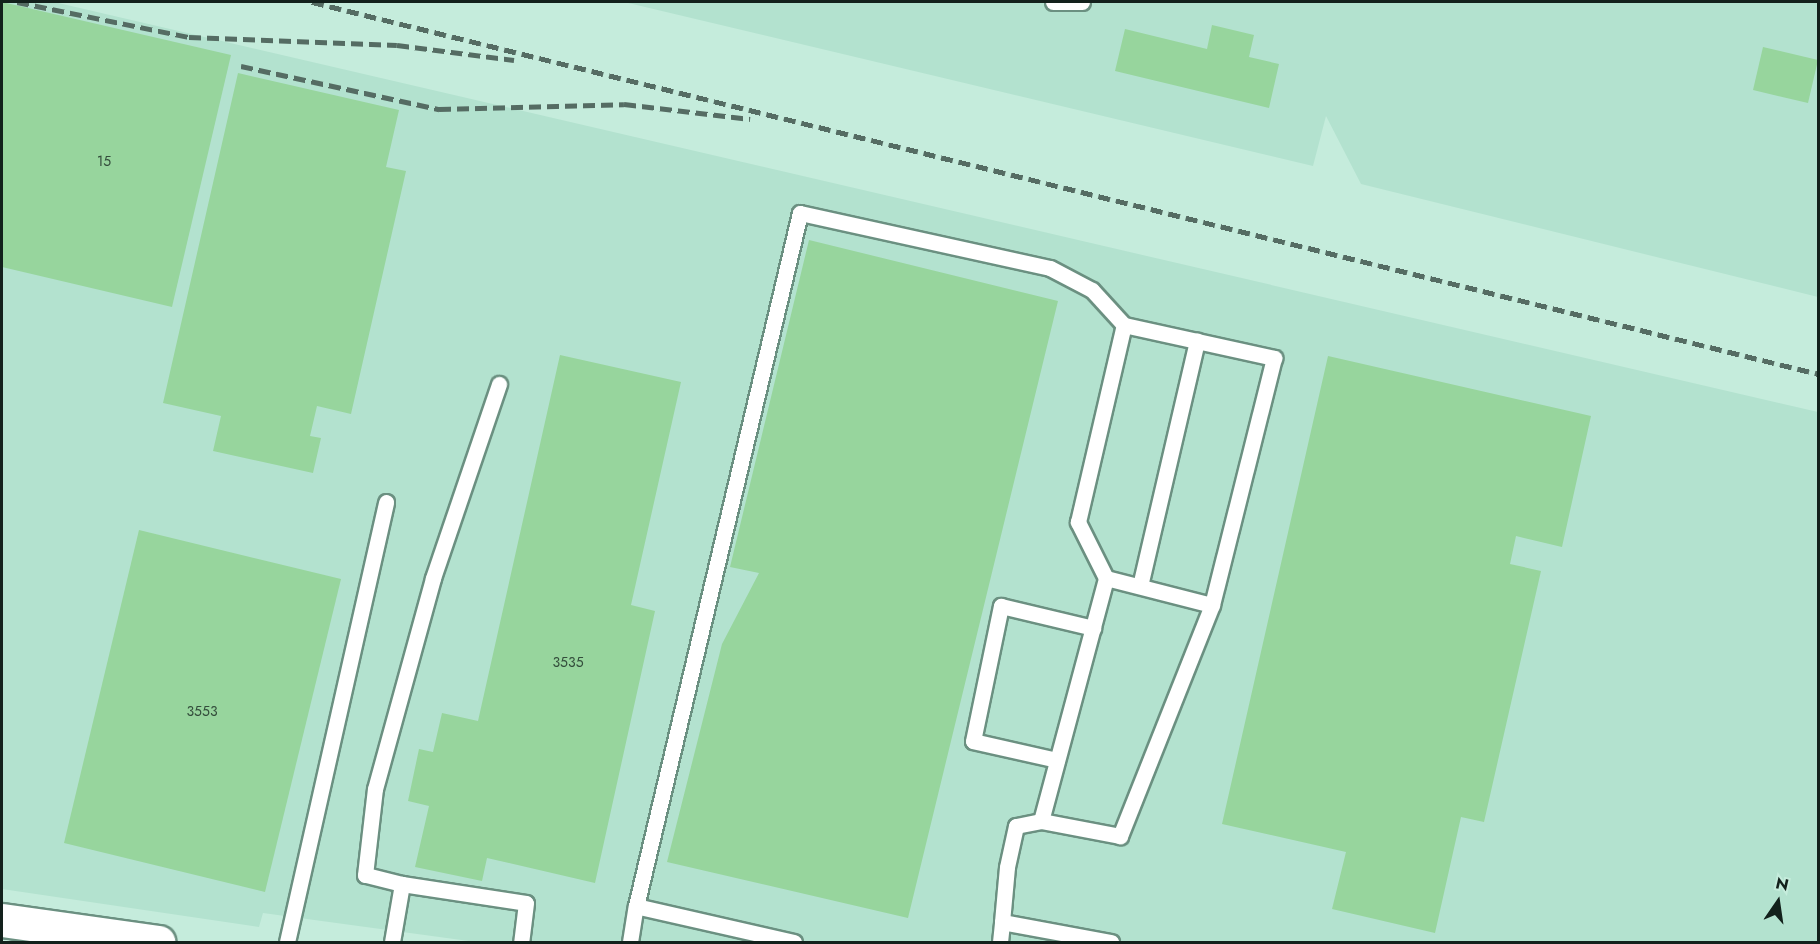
<!DOCTYPE html>
<html>
<head>
<meta charset="utf-8">
<style>
  body { margin:0 }
  #map { position:relative; width:1820px; height:944px; overflow:hidden; background:#c5ecdc; font-family:Jost,sans-serif }
  div>[style] { position:absolute }
  .built>* { inset:0; background:#b3e2cf }
  .building>* { inset:0; background:#97d59d }
  .roads { filter:drop-shadow(2px 0 #6b9081) drop-shadow(-2px 0 #6b9081) drop-shadow(0 2px #6b9081) drop-shadow(0 -2px #6b9081) }
  .lane>* { height:15px; margin:-7.5px; padding:0 7.5px; transform-origin:7.5px; border-radius:7.5px; background:#fff }
  .secondary>* { height:33px; margin:-16.5px; padding:0 16.5px; transform-origin:16.5px; border-radius:16.5px; background:#fff }
  .rail>* { height:4.5px; margin-top:-2.25px; transform-origin:0; background:repeating-linear-gradient(90deg,#556c63 0 12px,transparent 0 18px) }
  span { translate:-50% -50%; white-space:nowrap; text-align:center; line-height:1.15; -webkit-text-stroke:4.5px #c5ecdc; paint-order:stroke }
  .number-label { font-size:14px; color:#344e3c }
  .number-label span { -webkit-text-stroke-width:0 }
  .frame { position:absolute; inset:0; border:3px solid #13211c; pointer-events:none }
  .north { position:absolute; left:1748px; top:872px; width:60px; height:60px; -webkit-text-stroke:4px #c5ecdc; paint-order:stroke; rotate:13deg; font-size:16px; font-weight:700; line-height:24px; text-align:center; color:#13211c }
  .north::after { content:''; display:block; margin:auto; width:21px; height:27px; background:#13211c; clip-path:polygon(50% 0,100% 100%,50% 72%,0 100%) }
</style>
</head>
<body>
<div id="map">
  <div class="built">
    <div style="clip-path:polygon(2px 2px,54px 2px,1818px 412px,1818px 942px,476px 942px,263px 913px,259px 927px,2px 889px)"></div>
    <div style="clip-path:polygon(624px 2px,1818px 2px,1818px 297px,1361px 184px,1326px 116px,1313px 166px)"></div>
  </div>
  <div class="building">
    <div style="clip-path:polygon(2px 2px,231px 55px,172px 307px,2px 267px)"></div>
    <div style="clip-path:polygon(1212px 25px,1254px 35px,1249px 57px,1279px 64px,1269px 108px,1115px 71px,1125px 29px,1207px 49px)"></div>
    <div style="clip-path:polygon(1763px 47px,1818px 60px,1808px 103px,1753px 90px)"></div>
    <div style="clip-path:polygon(238px 73px,399px 110px,386px 167px,406px 171px,351px 414px,317px 406px,310px 436px,321px 438px,313px 473px,213px 451px,221px 416px,163px 403px)"></div>
    <div style="clip-path:polygon(809px 240px,1058px 301px,908px 918px,667px 862px,722px 644px,759px 573px,730px 567px)"></div>
    <div style="clip-path:polygon(560px 355px,681px 382px,631px 605px,655px 611px,595px 883px,487px 858px,482px 881px,415px 867px,429px 806px,408px 801px,419px 749px,433px 752px,442px 713px,478px 721px)"></div>
    <div style="clip-path:polygon(1328px 356px,1591px 416px,1562px 547px,1516px 536px,1510px 564px,1541px 571px,1484px 822px,1461px 817px,1435px 933px,1332px 909px,1346px 852px,1222px 824px)"></div>
    <div style="clip-path:polygon(139px 530px,341px 579px,265px 892px,64px 843px)"></div>
  </div>
  <div class="roads">
    <div class="lane">
      <div style="left:1053px;top:2px;width:29px"></div>
      <div style="left:1106px;top:578px;width:109px;rotate:14.3deg"></div>
      <div style="left:1140px;top:586px;width:252px;rotate:-76.9deg"></div>
      <div style="left:1057px;top:760px;width:86px;rotate:-167.3deg"></div>
      <div style="left:973px;top:741px;width:138px;rotate:-78.3deg"></div>
      <div style="left:1001px;top:606px;width:95px;rotate:13.4deg"></div>
      <div style="left:402px;top:884px;width:38px;rotate:-166deg"></div>
      <div style="left:365px;top:875px;width:87px;rotate:-83.4deg"></div>
      <div style="left:375px;top:789px;width:219px;rotate:-74.6deg"></div>
      <div style="left:433px;top:578px;width:205px;rotate:-71.2deg"></div>
      <div style="left:1002px;top:922px;width:55px;rotate:-84.8deg"></div>
      <div style="left:1007px;top:867px;width:42px;rotate:-77.6deg"></div>
      <div style="left:1016px;top:826px;width:25px;rotate:-11deg"></div>
      <div style="left:1041px;top:821px;width:252px;rotate:-75deg"></div>
      <div style="left:1106px;top:578px;width:63px;rotate:-116.6deg"></div>
      <div style="left:1078px;top:522px;width:202px;rotate:-76.9deg"></div>
      <div style="left:1124px;top:325px;width:154px;rotate:12.4deg"></div>
      <div style="left:1274px;top:358px;width:255px;rotate:104.1deg"></div>
      <div style="left:1212px;top:605px;width:249px;rotate:111.7deg"></div>
      <div style="left:1120px;top:836px;width:80px;rotate:-169.2deg"></div>
      <div style="left:287px;top:942px;width:451px;rotate:-77.3deg"></div>
      <div style="left:392px;top:942px;width:59px;rotate:-80.2deg"></div>
      <div style="left:402px;top:884px;width:125px;rotate:8.7deg"></div>
      <div style="left:526px;top:903px;width:39px;rotate:97deg"></div>
      <div style="left:630px;top:942px;width:36px;rotate:-81deg"></div>
      <div style="left:794px;top:942px;width:162px;rotate:-167.2deg"></div>
      <div style="left:636px;top:906px;width:712px;rotate:-76.69deg"></div>
      <div style="left:800px;top:213px;width:256px;rotate:12.4deg"></div>
      <div style="left:1050px;top:268px;width:47px;rotate:27.6deg"></div>
      <div style="left:1092px;top:290px;width:47px;rotate:47.6deg"></div>
      <div style="left:1000px;top:942px;width:20px;rotate:-84deg"></div>
      <div style="left:1002px;top:922px;width:111px;rotate:10.4deg"></div>
    </div>
    <div class="secondary">
      <div style="left:2px;top:920px;width:158px;rotate:8deg"></div>
    </div>
  </div>
  <div class="rail">
    <div style="left:17px;top:2px;width:176px;rotate:11.5deg"></div>
    <div style="left:189px;top:37px;width:208px;rotate:2.2deg"></div>
    <div style="left:397px;top:45px;width:118px;rotate:7.3deg"></div>
    <div style="left:312px;top:2px;width:1551px;rotate:13.87deg"></div>
    <div style="left:241px;top:66px;width:203px;rotate:12.3deg"></div>
    <div style="left:439px;top:109px;width:185px;rotate:-1.5deg"></div>
    <div style="left:624px;top:104px;width:127px;rotate:6.8deg"></div>
  </div>
  <div class="number-label">
    <span style="left:104px;top:161px">15</span>
    <span style="left:568px;top:662px">3535</span>
    <span style="left:202px;top:711px">3553</span>
  </div>
  <div class="frame"></div>
  <div class="north">N</div>
</div>
</body>
</html>
